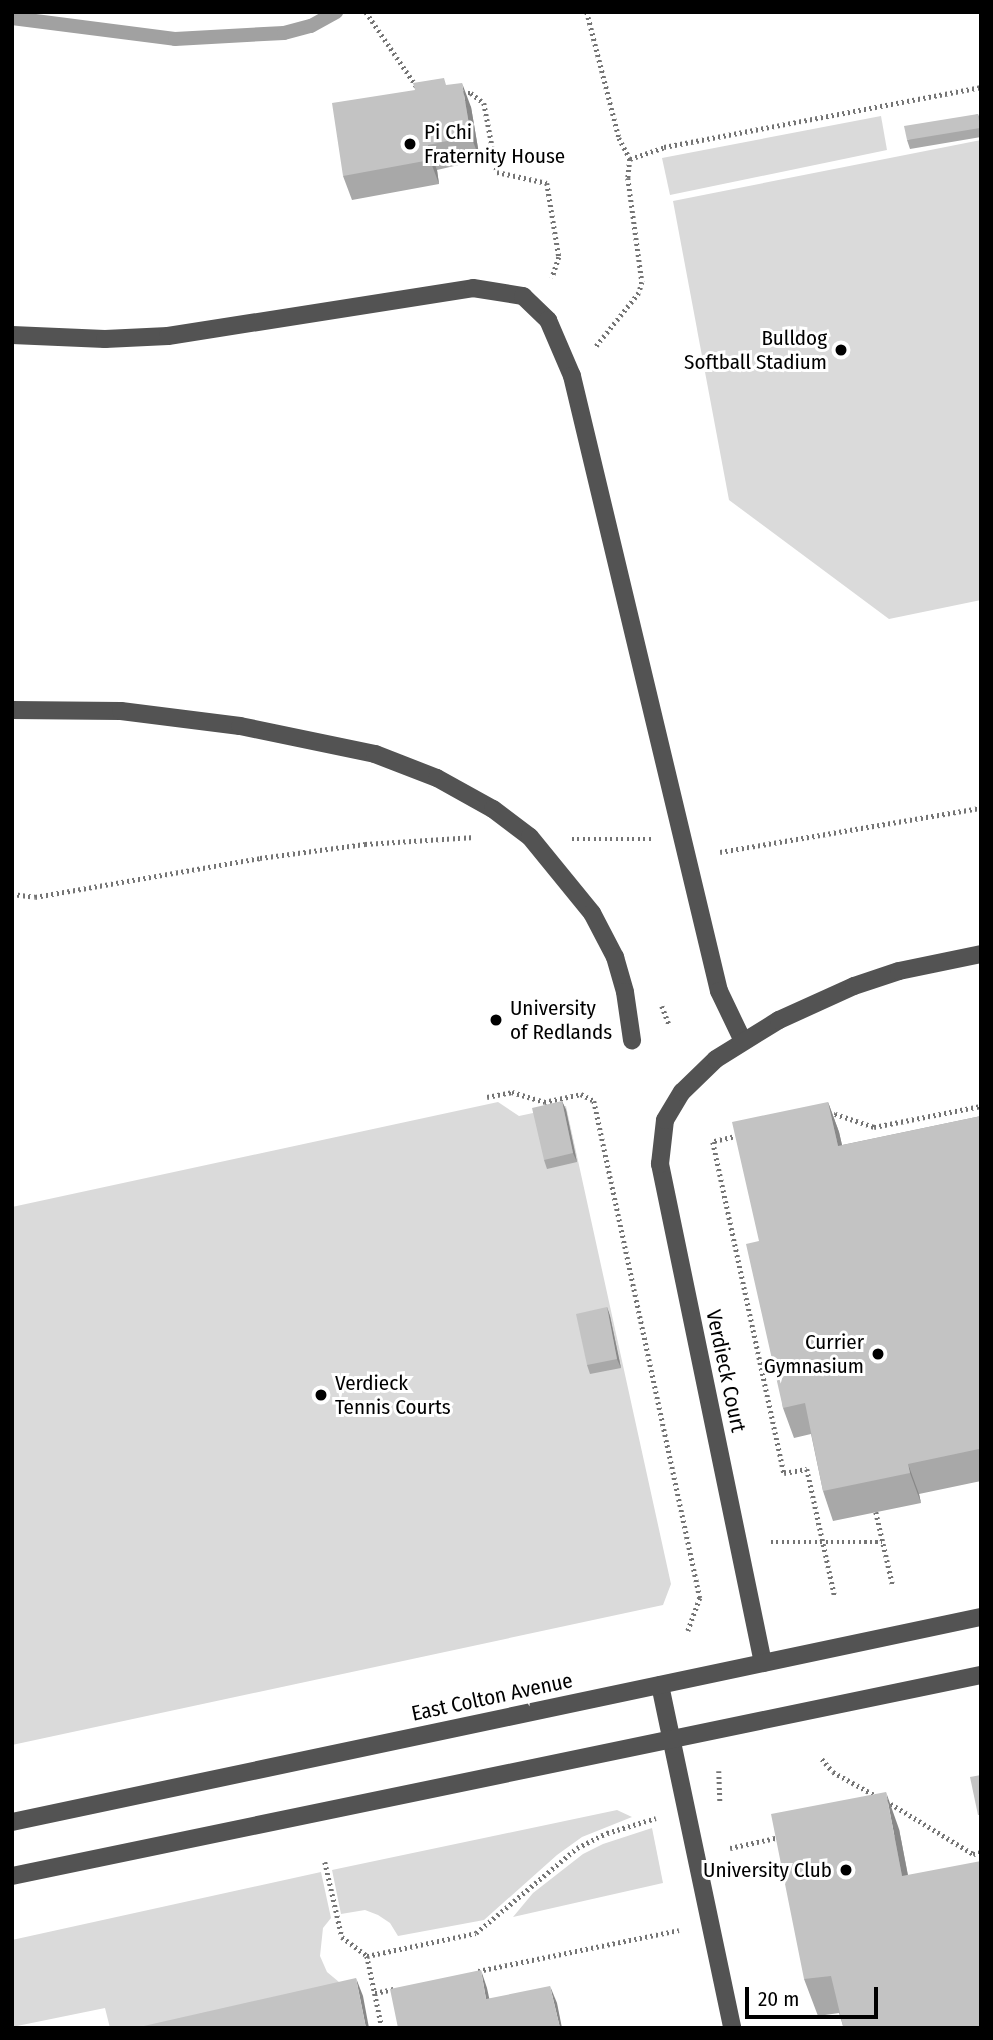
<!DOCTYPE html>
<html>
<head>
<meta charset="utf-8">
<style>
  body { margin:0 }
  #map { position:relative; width:993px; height:2040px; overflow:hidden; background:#fff; font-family:"Fira Sans Condensed",sans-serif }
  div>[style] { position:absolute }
  .green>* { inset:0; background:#dadada }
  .stream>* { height:14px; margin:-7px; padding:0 7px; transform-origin:7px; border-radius:7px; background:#a1a1a1 }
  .path>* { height:4.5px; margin-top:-2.25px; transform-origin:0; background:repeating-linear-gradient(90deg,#757575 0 2px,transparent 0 5.5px) }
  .minor>* { height:18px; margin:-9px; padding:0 9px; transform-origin:9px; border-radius:9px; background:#535353 }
  .wall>* { inset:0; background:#a8a8a8 }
  .shaded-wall>* { inset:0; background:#888 }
  .building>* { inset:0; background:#c3c3c3 }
  .dots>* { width:19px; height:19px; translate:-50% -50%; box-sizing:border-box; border:4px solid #fff; border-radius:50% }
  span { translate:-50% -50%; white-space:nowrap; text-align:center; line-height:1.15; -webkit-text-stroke:6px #fff; paint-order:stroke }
  .poi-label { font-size:21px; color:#000 }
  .left { translate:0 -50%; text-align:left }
  .right { translate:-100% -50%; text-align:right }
  .street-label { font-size:21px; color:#000 }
  .frame { position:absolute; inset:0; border:14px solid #000; pointer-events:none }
  .scale { position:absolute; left:745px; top:1987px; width:133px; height:32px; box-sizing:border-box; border:4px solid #000; border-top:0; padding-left:9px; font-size:21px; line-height:24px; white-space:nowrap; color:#000; -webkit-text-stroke:5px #fff; paint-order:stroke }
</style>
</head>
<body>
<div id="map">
  <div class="green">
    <div style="clip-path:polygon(881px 116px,887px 150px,670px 195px,662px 158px)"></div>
    <div style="clip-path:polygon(981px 140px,981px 600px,889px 619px,729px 500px,673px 201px)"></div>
    <div style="clip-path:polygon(498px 1102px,519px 1116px,566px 1106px,671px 1584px,663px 1605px,12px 1745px,12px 1207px)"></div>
    <div style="clip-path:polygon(617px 1810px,632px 1817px,582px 1837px,557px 1855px,484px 1920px,398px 1936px,390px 1923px,378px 1915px,365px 1910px,341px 1914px,332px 1870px)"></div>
    <div style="clip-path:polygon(652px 1828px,663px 1883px,513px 1917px,533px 1893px,583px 1854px,603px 1844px)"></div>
    <div style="clip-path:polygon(321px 1872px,331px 1918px,323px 1928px,320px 1956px,327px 1972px,345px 1987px,158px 2028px,110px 2028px,105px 2008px,12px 2027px,12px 1940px)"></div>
  </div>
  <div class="stream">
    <div style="left:12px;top:18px;width:164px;rotate:7.3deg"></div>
    <div style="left:175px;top:39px;width:109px;rotate:-3.2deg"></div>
    <div style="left:284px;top:33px;width:28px;rotate:-15deg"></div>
    <div style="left:311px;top:26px;width:29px;rotate:-29deg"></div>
  </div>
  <div class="path">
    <div style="left:366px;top:12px;width:91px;rotate:55.8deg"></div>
    <div style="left:587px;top:12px;width:130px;rotate:75.7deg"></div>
    <div style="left:619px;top:138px;width:24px;rotate:62deg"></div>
    <div style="left:630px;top:159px;width:19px;rotate:96deg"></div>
    <div style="left:628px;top:178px;width:105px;rotate:82.3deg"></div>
    <div style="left:642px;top:282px;width:11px;rotate:105deg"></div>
    <div style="left:639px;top:293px;width:70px;rotate:128.7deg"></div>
    <div style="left:463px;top:93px;width:8px"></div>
    <div style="left:471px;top:93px;width:16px;rotate:38deg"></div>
    <div style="left:484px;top:103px;width:70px;rotate:79.3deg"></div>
    <div style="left:497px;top:172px;width:51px;rotate:12.4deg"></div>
    <div style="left:547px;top:183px;width:75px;rotate:80.8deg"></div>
    <div style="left:559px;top:257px;width:22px;rotate:108deg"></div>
    <div style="left:630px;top:159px;width:36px;rotate:-19deg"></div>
    <div style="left:664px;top:147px;width:323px;rotate:-10.7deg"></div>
    <div style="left:572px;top:839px;width:79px"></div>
    <div style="left:720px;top:852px;width:265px;rotate:-9.6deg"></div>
    <div style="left:12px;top:894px;width:23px;rotate:7deg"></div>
    <div style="left:35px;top:897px;width:228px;rotate:-9.8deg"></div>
    <div style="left:260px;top:858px;width:106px;rotate:-7.6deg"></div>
    <div style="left:365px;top:844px;width:110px;rotate:-3.6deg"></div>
    <div style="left:662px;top:1006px;width:19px;rotate:69deg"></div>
    <div style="left:487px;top:1097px;width:25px;rotate:-11deg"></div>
    <div style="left:512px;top:1092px;width:34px;rotate:17deg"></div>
    <div style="left:544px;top:1102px;width:38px;rotate:-12deg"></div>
    <div style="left:581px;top:1094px;width:15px;rotate:28deg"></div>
    <div style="left:594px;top:1101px;width:508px;rotate:77.96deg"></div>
    <div style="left:700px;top:1598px;width:35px;rotate:110deg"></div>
    <div style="left:829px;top:1115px;width:6px;rotate:-9deg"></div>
    <div style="left:835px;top:1114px;width:41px;rotate:18.4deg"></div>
    <div style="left:874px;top:1127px;width:109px;rotate:-11.1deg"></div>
    <div style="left:738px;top:1136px;width:26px;rotate:167deg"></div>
    <div style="left:713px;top:1142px;width:339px;rotate:77.9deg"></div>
    <div style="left:784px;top:1473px;width:23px;rotate:-10deg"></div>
    <div style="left:807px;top:1469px;width:131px;rotate:77.7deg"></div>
    <div style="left:876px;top:1512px;width:76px;rotate:77.1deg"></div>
    <div style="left:771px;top:1542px;width:111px"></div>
    <div style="left:822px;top:1759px;width:17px;rotate:50deg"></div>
    <div style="left:833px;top:1772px;width:51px;rotate:29.1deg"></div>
    <div style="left:719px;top:1771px;width:30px;rotate:88deg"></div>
    <div style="left:886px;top:1801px;width:102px;rotate:31.3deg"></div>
    <div style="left:973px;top:1854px;width:8px;rotate:-14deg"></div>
    <div style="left:730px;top:1848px;width:51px;rotate:-12.4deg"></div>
    <div style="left:325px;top:1862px;width:77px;rotate:77.2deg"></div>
    <div style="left:342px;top:1937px;width:31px;rotate:37deg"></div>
    <div style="left:367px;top:1956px;width:74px;rotate:78.2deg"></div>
    <div style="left:367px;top:1956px;width:111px;rotate:-11.9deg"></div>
    <div style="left:476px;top:1933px;width:132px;rotate:-40.1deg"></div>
    <div style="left:577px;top:1848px;width:34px;rotate:-27deg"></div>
    <div style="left:607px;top:1833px;width:51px;rotate:-17deg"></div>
    <div style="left:478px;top:1971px;width:205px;rotate:-11.5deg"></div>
    <div style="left:375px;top:1993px;width:19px;rotate:-12deg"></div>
  </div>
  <div class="minor">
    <div style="left:12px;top:335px;width:93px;rotate:2.5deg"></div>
    <div style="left:105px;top:339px;width:63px;rotate:-2.7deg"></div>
    <div style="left:168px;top:336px;width:309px;rotate:-8.9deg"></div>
    <div style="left:473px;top:288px;width:51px;rotate:9.1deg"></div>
    <div style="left:523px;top:296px;width:35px;rotate:44deg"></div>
    <div style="left:548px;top:320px;width:61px;rotate:66.8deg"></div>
    <div style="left:572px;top:376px;width:632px;rotate:76.56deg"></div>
    <div style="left:719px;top:991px;width:55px;rotate:64.4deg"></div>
    <div style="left:12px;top:710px;width:109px;rotate:0.5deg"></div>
    <div style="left:121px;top:711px;width:120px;rotate:7.2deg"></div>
    <div style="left:240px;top:726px;width:138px;rotate:11.7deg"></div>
    <div style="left:375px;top:754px;width:66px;rotate:21.2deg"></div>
    <div style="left:437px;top:778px;width:64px;rotate:29deg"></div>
    <div style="left:493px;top:809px;width:46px;rotate:37.1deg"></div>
    <div style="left:530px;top:837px;width:98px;rotate:50.8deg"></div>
    <div style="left:592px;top:913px;width:50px;rotate:62.4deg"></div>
    <div style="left:615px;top:957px;width:36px;rotate:74deg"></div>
    <div style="left:625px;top:992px;width:49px;rotate:81.7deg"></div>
    <div style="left:763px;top:1663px;width:510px;rotate:-101.66deg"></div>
    <div style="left:660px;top:1164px;width:44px;rotate:-83.5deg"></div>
    <div style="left:665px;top:1120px;width:33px;rotate:-59deg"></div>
    <div style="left:682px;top:1092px;width:47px;rotate:-44.1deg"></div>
    <div style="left:716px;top:1059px;width:74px;rotate:-31.8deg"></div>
    <div style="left:779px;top:1020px;width:82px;rotate:-24.4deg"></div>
    <div style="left:854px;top:986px;width:47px;rotate:-18.4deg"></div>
    <div style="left:899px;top:971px;width:84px;rotate:-11.7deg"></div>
    <div style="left:660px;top:1685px;width:350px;rotate:78.1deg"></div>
    <div style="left:12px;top:1822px;width:990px;rotate:-11.95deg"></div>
    <div style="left:12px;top:1876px;width:990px;rotate:-11.72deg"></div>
  </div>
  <div class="wall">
    <div style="clip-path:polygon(447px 85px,471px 107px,480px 160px,437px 170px,439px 184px,352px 200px,343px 176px)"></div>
    <div style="clip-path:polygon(978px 114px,981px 122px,981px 137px,910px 149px,907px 140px)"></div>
    <div style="clip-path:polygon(562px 1101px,566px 1110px,577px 1162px,547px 1169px,544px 1160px)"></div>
    <div style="clip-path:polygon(828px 1102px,839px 1132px,842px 1145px,981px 1116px,981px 1481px,919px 1494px,921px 1503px,833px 1521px,823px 1491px,811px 1434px,794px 1438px,783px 1408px,759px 1241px)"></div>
    <div style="clip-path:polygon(607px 1307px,610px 1316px,621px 1368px,590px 1374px,587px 1365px)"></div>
    <div style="clip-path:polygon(899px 1829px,908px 1875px,843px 2026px,839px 2013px,818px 2016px,804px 1979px)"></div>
  </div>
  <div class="shaded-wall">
    <div style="clip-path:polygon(462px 83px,471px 107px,480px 160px,471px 136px)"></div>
    <div style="clip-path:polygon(428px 145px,437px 170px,439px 184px,430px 160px)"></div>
    <div style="clip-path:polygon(562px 1101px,566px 1110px,577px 1162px,573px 1153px)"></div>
    <div style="clip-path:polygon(828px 1102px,839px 1132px,849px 1176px,838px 1146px)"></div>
    <div style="clip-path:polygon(607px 1307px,610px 1316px,621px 1368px,617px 1359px)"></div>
    <div style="clip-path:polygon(908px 1464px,919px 1494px,921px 1503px,910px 1473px)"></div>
    <div style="clip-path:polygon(886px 1792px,899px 1829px,915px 1913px,902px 1876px)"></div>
    <div style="clip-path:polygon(481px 1970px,487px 1988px,493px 2016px,486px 1999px)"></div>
    <div style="clip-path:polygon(356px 1978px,363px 1996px,369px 2028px,366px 2028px)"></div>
    <div style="clip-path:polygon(550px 1986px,557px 2003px,562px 2028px,560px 2028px)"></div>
  </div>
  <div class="building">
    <div style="clip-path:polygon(444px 78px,446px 85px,462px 83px,471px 136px,428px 145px,430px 160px,343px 176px,332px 103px,415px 90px,413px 83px)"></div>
    <div style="clip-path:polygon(978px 114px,980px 128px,907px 140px,904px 126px)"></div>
    <div style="clip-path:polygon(562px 1101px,573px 1153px,544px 1160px,532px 1108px)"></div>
    <div style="clip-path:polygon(828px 1102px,838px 1146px,981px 1116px,981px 1457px,979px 1449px,908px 1464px,910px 1473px,823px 1491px,805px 1403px,783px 1408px,746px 1244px,759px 1241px,732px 1122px)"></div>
    <div style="clip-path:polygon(607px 1307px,617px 1359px,587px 1365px,576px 1314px)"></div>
    <div style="clip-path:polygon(981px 1775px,981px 1815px,978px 1815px,970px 1777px)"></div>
    <div style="clip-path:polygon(886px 1792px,902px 1876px,981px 1861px,981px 2028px,836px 2028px,843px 2026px,831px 1976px,804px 1979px,771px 1814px)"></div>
    <div style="clip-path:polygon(481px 1970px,486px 1999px,550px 1986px,560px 2028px,398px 2028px,390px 1989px)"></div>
    <div style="clip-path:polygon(356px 1978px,366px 2028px,135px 2028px)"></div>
  </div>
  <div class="dots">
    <div style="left:410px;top:144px;background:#000"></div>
    <div style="left:841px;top:350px;background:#000"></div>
    <div style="left:496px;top:1020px;background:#000"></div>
    <div style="left:878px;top:1354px;background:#000"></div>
    <div style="left:321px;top:1395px;background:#000"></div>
    <div style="left:846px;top:1870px;background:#000"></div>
  </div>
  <div class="poi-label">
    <span class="left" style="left:424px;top:144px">Pi Chi<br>Fraternity House</span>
    <span class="right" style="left:827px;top:350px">Bulldog<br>Softball Stadium</span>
    <span class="left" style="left:510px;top:1020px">University<br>of Redlands</span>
    <span class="right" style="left:864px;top:1354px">Currier<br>Gymnasium</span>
    <span class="left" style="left:335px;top:1395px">Verdieck<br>Tennis Courts</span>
    <span class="right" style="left:832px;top:1870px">University Club</span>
  </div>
  <div class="street-label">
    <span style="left:726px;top:1371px;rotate:78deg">Verdieck Court</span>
    <span style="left:492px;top:1697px;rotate:-12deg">East Colton Avenue</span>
  </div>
  <div class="frame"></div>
  <div class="scale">20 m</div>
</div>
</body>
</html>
